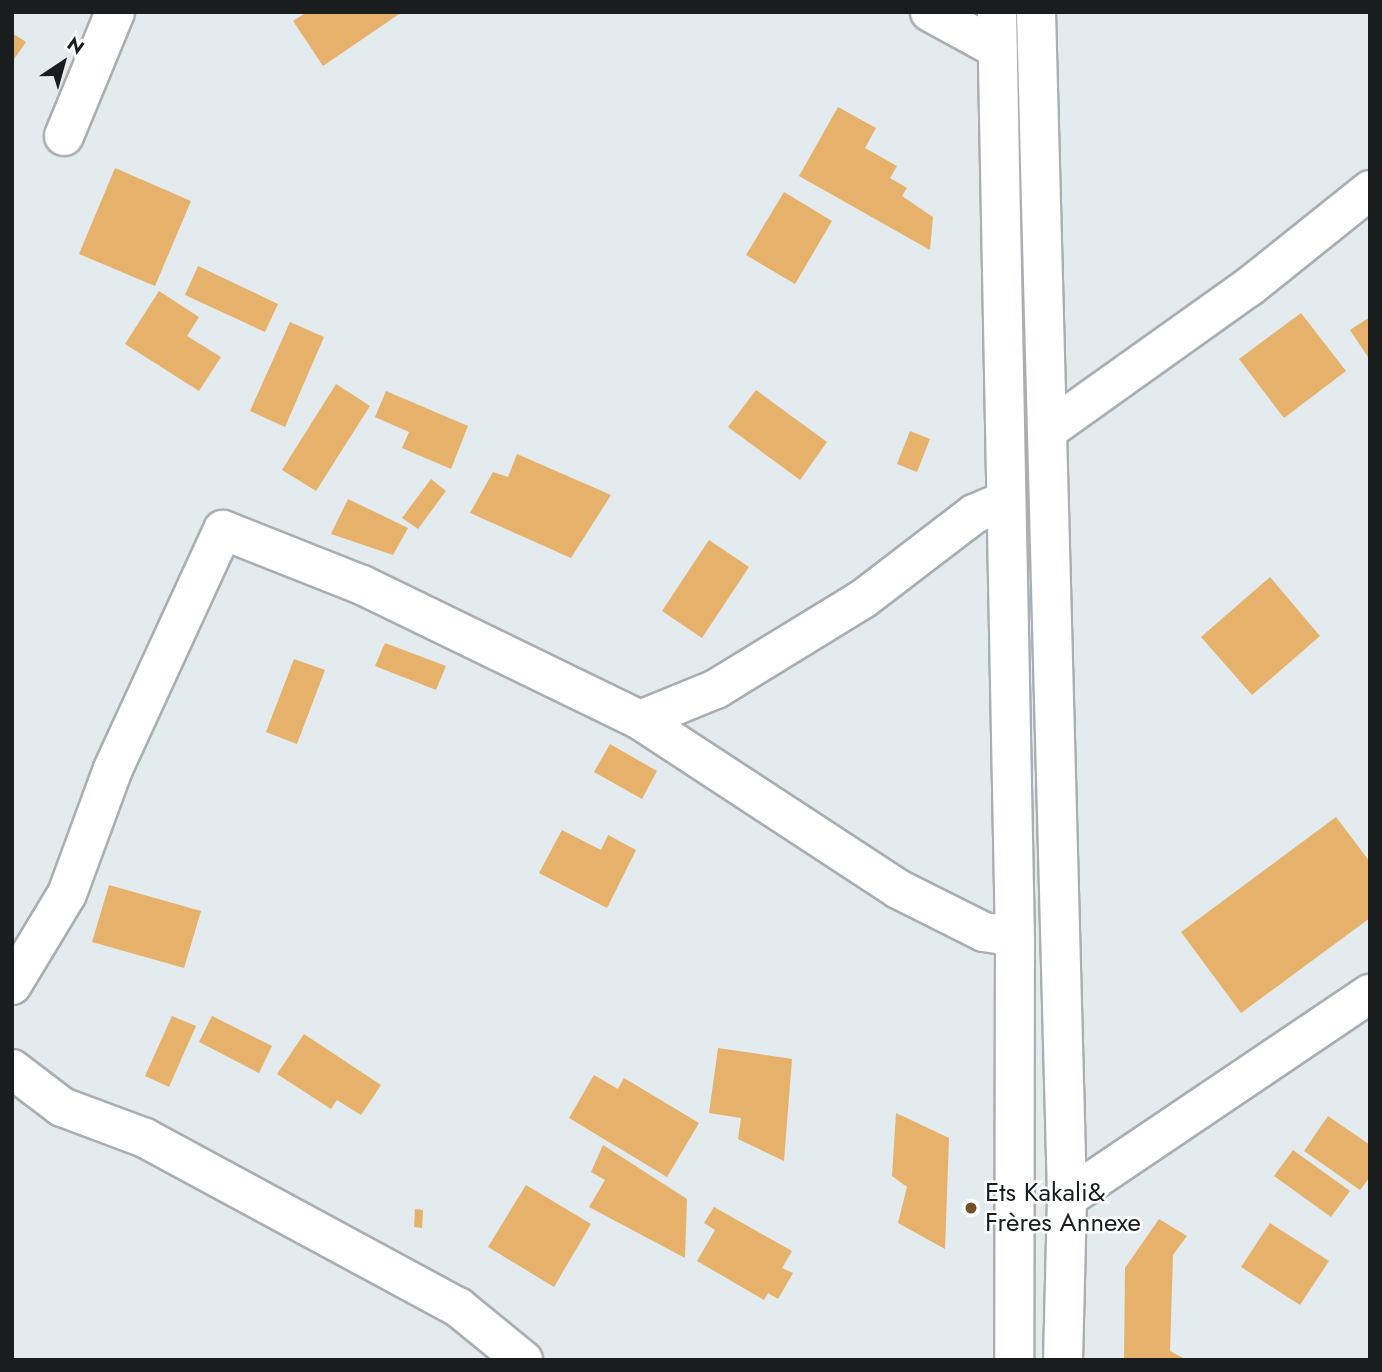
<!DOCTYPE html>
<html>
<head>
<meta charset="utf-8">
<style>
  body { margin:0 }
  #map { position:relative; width:1382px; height:1372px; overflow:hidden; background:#e3ebee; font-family:Jost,sans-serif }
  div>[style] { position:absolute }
  .building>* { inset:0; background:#e6b16a }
  .roads { filter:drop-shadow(2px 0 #a8afb2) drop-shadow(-2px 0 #a8afb2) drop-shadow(0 2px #a8afb2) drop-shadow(0 -2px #a8afb2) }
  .street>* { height:38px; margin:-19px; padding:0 19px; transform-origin:19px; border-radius:19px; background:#fff }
  .dots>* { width:19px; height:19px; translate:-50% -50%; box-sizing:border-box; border:4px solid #fff; border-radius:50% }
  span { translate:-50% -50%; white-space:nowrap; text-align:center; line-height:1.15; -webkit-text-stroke:5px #fff; paint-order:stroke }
  .poi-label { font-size:26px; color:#1a1d1e }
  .left { translate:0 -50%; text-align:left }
  .frame { position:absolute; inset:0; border:14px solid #1a1d1e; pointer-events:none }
  .north { position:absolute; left:28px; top:28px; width:70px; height:70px; -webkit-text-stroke:5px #fff; paint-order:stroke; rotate:36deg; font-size:19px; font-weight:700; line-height:28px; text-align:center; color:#1a1d1e }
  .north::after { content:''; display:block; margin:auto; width:24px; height:32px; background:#1a1d1e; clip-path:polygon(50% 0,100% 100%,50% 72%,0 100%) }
</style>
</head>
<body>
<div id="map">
  <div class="building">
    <div style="clip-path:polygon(307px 12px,402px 12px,323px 66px,293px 21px)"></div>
    <div style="clip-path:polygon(12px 33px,26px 42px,12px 62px)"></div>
    <div style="clip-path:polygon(838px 107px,876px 128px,865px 148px,897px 166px,890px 178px,907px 188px,902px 196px,933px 217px,930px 250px,799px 176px)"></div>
    <div style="clip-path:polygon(115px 168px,191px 201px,155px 286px,79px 254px)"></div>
    <div style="clip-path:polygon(784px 192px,832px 221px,795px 284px,746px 255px)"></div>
    <div style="clip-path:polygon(198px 266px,278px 304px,265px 332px,185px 295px)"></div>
    <div style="clip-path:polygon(159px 291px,199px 317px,187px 336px,221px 357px,199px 391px,125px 344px)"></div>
    <div style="clip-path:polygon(1301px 313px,1346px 371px,1284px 418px,1239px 359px)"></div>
    <div style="clip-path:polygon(1370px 317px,1370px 360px,1350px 330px)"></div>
    <div style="clip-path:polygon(290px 322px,324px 337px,285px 427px,250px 411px)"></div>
    <div style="clip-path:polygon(336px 384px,370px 406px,316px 491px,282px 470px)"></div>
    <div style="clip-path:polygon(756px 390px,827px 442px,800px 480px,728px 427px)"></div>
    <div style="clip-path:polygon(386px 391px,468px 426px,451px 469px,402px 448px,409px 432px,375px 417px)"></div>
    <div style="clip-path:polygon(910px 431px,930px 439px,917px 472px,897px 464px)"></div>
    <div style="clip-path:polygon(517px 454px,611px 495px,571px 558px,470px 513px,493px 472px,508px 477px)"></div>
    <div style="clip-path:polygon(431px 479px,446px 491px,418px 529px,402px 518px)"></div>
    <div style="clip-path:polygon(348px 499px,408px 528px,393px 555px,331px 534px)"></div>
    <div style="clip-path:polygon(709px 540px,749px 567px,702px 638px,662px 611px)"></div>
    <div style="clip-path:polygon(1270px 577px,1320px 636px,1252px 695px,1201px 637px)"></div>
    <div style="clip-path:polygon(385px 643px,446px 666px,436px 690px,375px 666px)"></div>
    <div style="clip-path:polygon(294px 659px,325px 670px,297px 744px,266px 732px)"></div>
    <div style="clip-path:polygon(610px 744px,657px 771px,642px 799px,594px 772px)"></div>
    <div style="clip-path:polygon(1336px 817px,1370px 862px,1370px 918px,1241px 1013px,1181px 932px)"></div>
    <div style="clip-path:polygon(562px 830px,601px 850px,608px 835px,636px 850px,607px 908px,539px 873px)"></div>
    <div style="clip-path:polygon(109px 885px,201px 911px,184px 968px,92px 942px)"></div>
    <div style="clip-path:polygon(172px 1016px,196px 1026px,169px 1087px,145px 1076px)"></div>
    <div style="clip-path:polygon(212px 1016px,272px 1046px,259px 1073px,199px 1042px)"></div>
    <div style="clip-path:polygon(304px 1034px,381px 1085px,361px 1115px,337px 1100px,331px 1109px,277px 1074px)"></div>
    <div style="clip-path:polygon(718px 1048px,792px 1059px,784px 1161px,738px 1139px,741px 1118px,709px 1113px)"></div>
    <div style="clip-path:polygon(594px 1075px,618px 1089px,624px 1078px,699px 1123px,667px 1177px,569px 1118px)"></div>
    <div style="clip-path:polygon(896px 1113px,949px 1138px,945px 1249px,898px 1223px,907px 1187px,892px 1176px)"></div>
    <div style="clip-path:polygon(1328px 1116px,1370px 1145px,1370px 1177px,1360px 1190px,1304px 1151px)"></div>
    <div style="clip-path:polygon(603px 1145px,687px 1199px,685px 1258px,589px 1207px,605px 1180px,591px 1172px)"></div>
    <div style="clip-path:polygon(1293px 1150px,1350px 1191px,1331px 1217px,1274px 1176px)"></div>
    <div style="clip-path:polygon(526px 1185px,591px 1224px,554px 1287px,488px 1247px)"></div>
    <div style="clip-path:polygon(714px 1207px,792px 1251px,782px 1268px,793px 1273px,778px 1299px,768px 1293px,764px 1300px,697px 1261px,715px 1230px,704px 1223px)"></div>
    <div style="clip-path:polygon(415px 1209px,423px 1210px,422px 1228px,414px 1227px)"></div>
    <div style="clip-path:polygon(1159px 1219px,1187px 1236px,1173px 1255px,1170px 1351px,1187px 1360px,1124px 1360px,1125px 1268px)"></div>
    <div style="clip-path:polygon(1270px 1223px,1329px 1261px,1300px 1305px,1241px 1267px)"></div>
  </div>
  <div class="roads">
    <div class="street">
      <div style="left:930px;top:12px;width:77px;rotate:28.6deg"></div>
      <div style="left:997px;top:12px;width:925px;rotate:88.89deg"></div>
      <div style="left:1015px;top:937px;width:423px;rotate:90.1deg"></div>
      <div style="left:1036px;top:12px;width:1186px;rotate:88.5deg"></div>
      <div style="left:1067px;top:1198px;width:162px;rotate:91.4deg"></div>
      <div style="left:64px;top:136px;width:134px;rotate:-67.6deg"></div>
      <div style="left:1051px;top:428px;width:243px;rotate:-35.5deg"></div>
      <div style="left:1249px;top:287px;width:155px;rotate:-38.7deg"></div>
      <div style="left:640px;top:720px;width:82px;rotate:-22.2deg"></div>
      <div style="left:716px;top:689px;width:172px;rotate:-31.5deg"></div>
      <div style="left:863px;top:599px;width:140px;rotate:-37.4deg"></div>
      <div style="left:974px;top:514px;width:33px;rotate:-23deg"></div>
      <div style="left:12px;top:985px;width:106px;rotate:-58.9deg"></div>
      <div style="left:67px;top:894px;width:133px;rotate:-69.8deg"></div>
      <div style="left:113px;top:769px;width:263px;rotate:-65.3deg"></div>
      <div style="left:223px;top:530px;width:149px;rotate:21.6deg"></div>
      <div style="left:362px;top:585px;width:309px;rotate:25.9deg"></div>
      <div style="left:640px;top:720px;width:308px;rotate:33.2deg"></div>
      <div style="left:898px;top:889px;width:96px;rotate:26.6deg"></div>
      <div style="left:984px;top:932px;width:31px;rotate:9deg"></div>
      <div style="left:12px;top:1069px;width:63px;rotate:37.2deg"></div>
      <div style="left:62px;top:1107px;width:89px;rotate:20.5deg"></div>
      <div style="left:145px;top:1138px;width:356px;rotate:28.4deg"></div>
      <div style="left:458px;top:1307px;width:84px;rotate:39.2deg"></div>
      <div style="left:1067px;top:1198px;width:365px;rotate:-34deg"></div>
    </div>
  </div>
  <div class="dots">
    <div style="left:971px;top:1208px;background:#715227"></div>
  </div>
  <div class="poi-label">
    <span class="left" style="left:985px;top:1208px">Ets Kakali&amp;<br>Frères Annexe</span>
  </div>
  <div class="frame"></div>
  <div class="north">N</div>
</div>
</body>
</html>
